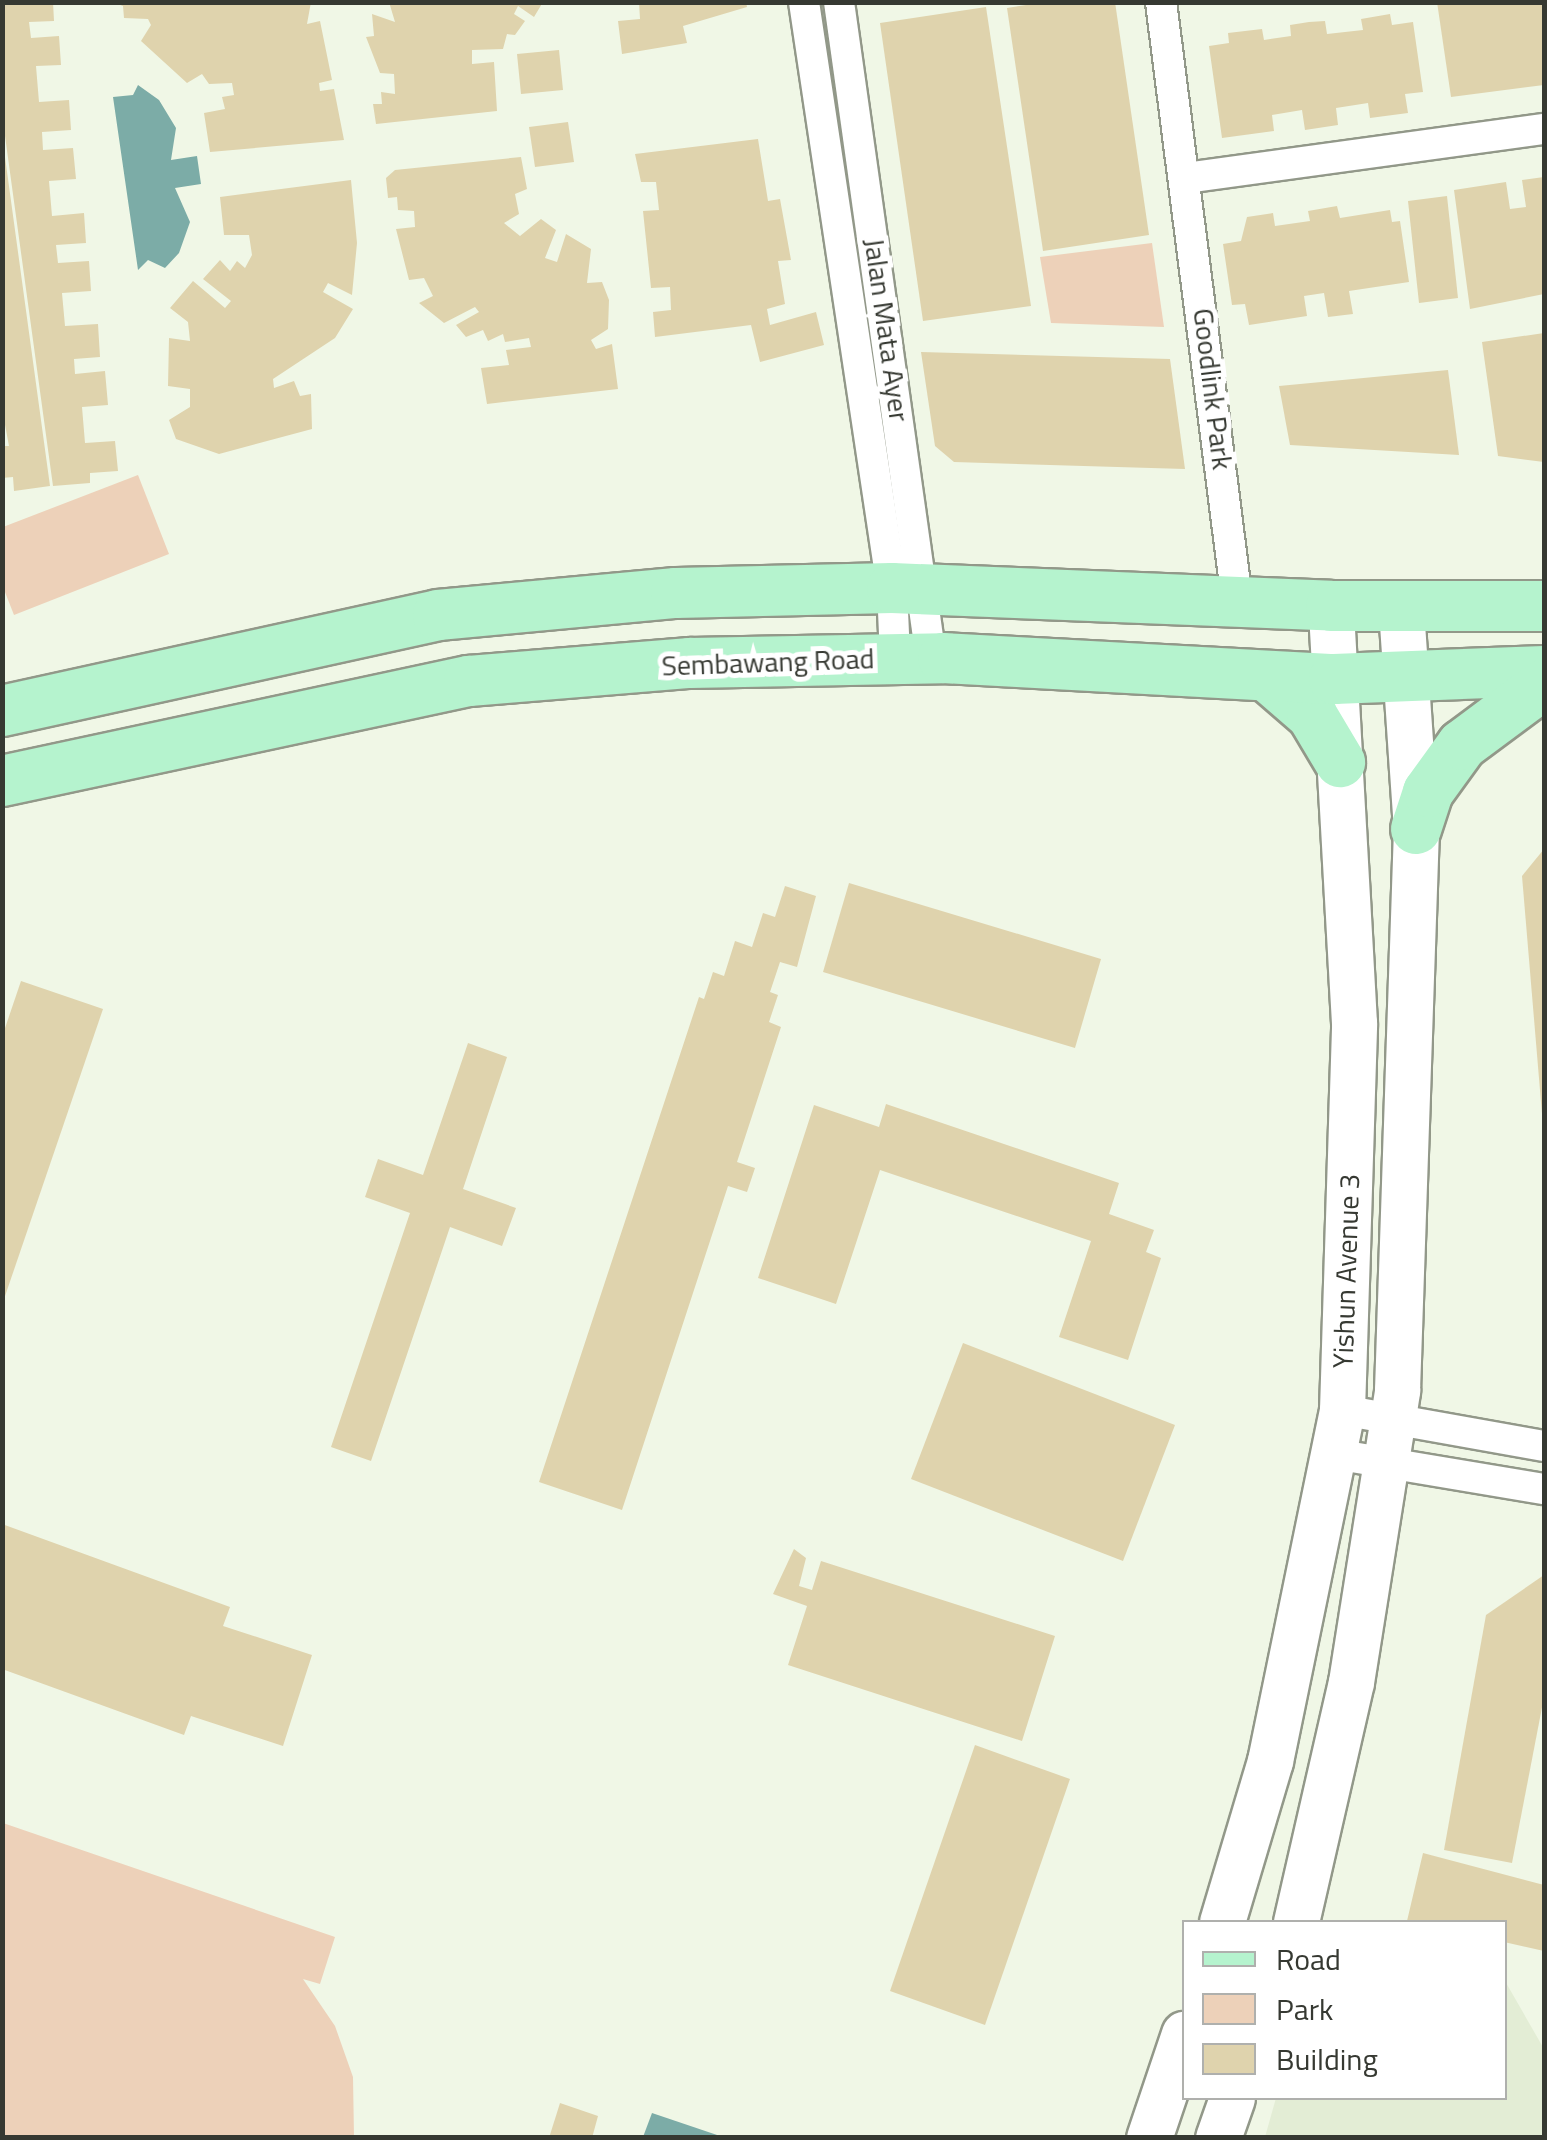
<!DOCTYPE html>
<html>
<head>
<meta charset="utf-8">
<style>
  body { margin:0 }
  #map { position:relative; width:1547px; height:2140px; overflow:hidden; background:#f0f7e6; font-family:"Titillium Web",sans-serif }
  div>[style] { position:absolute }
  .built>* { inset:0; background:#e3edd5 }
  .green>* { inset:0; background:#edd1b9 }
  .water>* { inset:0; background:#7caca7 }
  .building>* { inset:0; background:#dfd3ad }
  .roads { filter:drop-shadow(2px 0 #929889) drop-shadow(-2px 0 #929889) drop-shadow(0 2px #929889) drop-shadow(0 -2px #929889) }
  .street>* { height:30px; margin:-15px; padding:0 15px; transform-origin:15px; border-radius:15px; background:#fff }
  .secondary>* { height:45px; margin:-22.5px; padding:0 22.5px; transform-origin:22.5px; border-radius:22.5px; background:#fff }
  .primary>* { height:50px; margin:-25px; padding:0 25px; transform-origin:25px; border-radius:25px; background:#b5f3ce }
  span { translate:-50% -50%; white-space:nowrap; text-align:center; line-height:1.15; -webkit-text-stroke:10px #fff; paint-order:stroke }
  .street-label { font-size:28px; color:#363932 }
  .frame { position:absolute; inset:0; border:5px solid #363932; pointer-events:none }
  .legend { position:absolute; left:1182px; top:1920px; width:325px; height:180px; box-sizing:border-box; background:#fff; border:2px solid #afb0ad; margin:0; padding:12px 18px; list-style:none; font-size:30px; color:#363932 }
  .legend li { display:flex; align-items:center; gap:20px; height:50px }
  .legend b { width:50px; border:2px solid #afb0ad }
</style>
</head>
<body>
<div id="map">
  <div class="built">
    <div style="clip-path:polygon(1505px 1981px,1544px 2049px,1544px 2137px,1265px 2137px,1276px 2098px,1504px 2098px)"></div>
  </div>
  <div class="green">
    <div style="clip-path:polygon(1152px 243px,1164px 327px,1051px 323px,1040px 257px)"></div>
    <div style="clip-path:polygon(138px 475px,169px 554px,14px 615px,3px 587px,3px 527px)"></div>
    <div style="clip-path:polygon(3px 1823px,335px 1937px,320px 1984px,303px 1979px,335px 2026px,353px 2077px,354px 2137px,3px 2137px)"></div>
  </div>
  <div class="water">
    <div style="clip-path:polygon(138px 85px,159px 100px,176px 128px,171px 160px,197px 156px,201px 184px,175px 188px,190px 222px,179px 253px,165px 268px,148px 260px,138px 270px,113px 97px,133px 95px)"></div>
    <div style="clip-path:polygon(652px 2113px,723px 2137px,643px 2137px)"></div>
  </div>
  <div class="building">
    <div style="clip-path:polygon(2px 2px,53px 2px,54px 21px,29px 22px,31px 38px,59px 36px,61px 65px,36px 66px,39px 102px,69px 100px,71px 130px,42px 132px,43px 150px,73px 148px,76px 179px,49px 181px,52px 216px,84px 213px,86px 243px,56px 245px,58px 263px,89px 261px,91px 291px,62px 293px,65px 326px,98px 324px,100px 357px,74px 359px,75px 374px,105px 371px,108px 405px,82px 407px,85px 443px,115px 441px,118px 471px,90px 473px,90px 483px,53px 486px,2px 114px)"></div>
    <div style="clip-path:polygon(112px 2px,311px 2px,307px 24px,320px 21px,332px 80px,319px 83px,320px 91px,334px 89px,344px 140px,210px 152px,204px 113px,225px 109px,222px 97px,234px 95px,232px 83px,209px 84px,202px 74px,187px 83px,141px 41px,151px 25px,148px 19px,124px 18px,123px 6px)"></div>
    <div style="clip-path:polygon(389px 2px,543px 2px,534px 17px,518px 6px,514px 14px,525px 21px,515px 35px,507px 34px,503px 49px,472px 50px,472px 64px,494px 62px,497px 111px,376px 124px,373px 104px,382px 104px,381px 92px,395px 94px,394px 74px,380px 73px,366px 37px,374px 36px,372px 14px,395px 22px)"></div>
    <div style="clip-path:polygon(639px 2px,746px 2px,747px 7px,683px 26px,687px 43px,622px 54px,618px 21px,640px 19px)"></div>
    <div style="clip-path:polygon(1046px 2px,1115px 2px,1149px 235px,1043px 251px,1007px 8px)"></div>
    <div style="clip-path:polygon(1437px 2px,1544px 2px,1544px 85px,1451px 97px)"></div>
    <div style="clip-path:polygon(986px 7px,1031px 306px,923px 321px,880px 23px)"></div>
    <div style="clip-path:polygon(1390px 14px,1392px 25px,1413px 22px,1423px 92px,1405px 94px,1408px 113px,1370px 118px,1368px 103px,1336px 108px,1338px 125px,1305px 130px,1302px 110px,1272px 115px,1274px 131px,1222px 138px,1209px 46px,1229px 43px,1228px 33px,1262px 29px,1264px 40px,1291px 36px,1290px 25px,1309px 22px,1325px 21px,1327px 34px,1363px 30px,1361px 19px)"></div>
    <div style="clip-path:polygon(559px 50px,563px 90px,521px 94px,517px 54px)"></div>
    <div style="clip-path:polygon(568px 122px,574px 162px,535px 167px,529px 127px)"></div>
    <div style="clip-path:polygon(758px 139px,768px 201px,780px 199px,791px 260px,778px 261px,785px 304px,767px 309px,770px 325px,816px 312px,824px 345px,760px 362px,751px 325px,655px 337px,653px 312px,671px 310px,670px 287px,651px 288px,643px 211px,659px 210px,656px 182px,641px 182px,635px 154px)"></div>
    <div style="clip-path:polygon(5px 157px,50px 486px,14px 491px,13px 477px,2px 478px,2px 446px,9px 446px,2px 409px)"></div>
    <div style="clip-path:polygon(521px 157px,527px 189px,515px 194px,519px 214px,504px 223px,520px 236px,541px 219px,556px 230px,545px 258px,557px 262px,566px 234px,591px 249px,587px 283px,602px 282px,609px 300px,608px 329px,591px 340px,596px 349px,612px 344px,618px 389px,487px 404px,481px 368px,509px 365px,506px 350px,531px 347px,529px 338px,505px 342px,503px 334px,488px 341px,483px 330px,466px 337px,456px 325px,479px 312px,475px 307px,444px 323px,419px 303px,433px 296px,424px 278px,409px 280px,396px 229px,415px 227px,414px 211px,398px 210px,397px 197px,388px 198px,386px 178px,395px 170px)"></div>
    <div style="clip-path:polygon(1544px 177px,1544px 294px,1470px 309px,1454px 190px,1506px 182px,1510px 209px,1526px 207px,1522px 180px)"></div>
    <div style="clip-path:polygon(351px 180px,357px 243px,352px 295px,328px 283px,323px 292px,353px 309px,335px 338px,273px 379px,274px 388px,294px 381px,300px 396px,311px 394px,312px 429px,219px 454px,176px 439px,169px 420px,190px 407px,190px 389px,168px 386px,169px 338px,190px 341px,188px 322px,170px 308px,193px 281px,225px 308px,231px 301px,203px 279px,220px 260px,230px 271px,237px 261px,245px 268px,252px 255px,249px 235px,224px 235px,220px 197px)"></div>
    <div style="clip-path:polygon(1447px 196px,1458px 298px,1419px 303px,1408px 201px)"></div>
    <div style="clip-path:polygon(1337px 206px,1340px 218px,1390px 210px,1392px 222px,1400px 221px,1409px 282px,1349px 291px,1353px 314px,1328px 317px,1324px 293px,1304px 296px,1307px 316px,1249px 325px,1245px 304px,1232px 305px,1223px 244px,1241px 241px,1247px 217px,1273px 213px,1275px 226px,1310px 221px,1308px 211px)"></div>
    <div style="clip-path:polygon(1544px 333px,1544px 462px,1498px 456px,1482px 342px)"></div>
    <div style="clip-path:polygon(921px 352px,1170px 359px,1185px 469px,954px 462px,935px 446px)"></div>
    <div style="clip-path:polygon(1448px 370px,1459px 455px,1290px 445px,1279px 386px)"></div>
    <div style="clip-path:polygon(1544px 849px,1544px 1114px,1542px 1114px,1522px 876px)"></div>
    <div style="clip-path:polygon(849px 883px,1101px 959px,1075px 1048px,823px 972px)"></div>
    <div style="clip-path:polygon(785px 886px,816px 896px,797px 967px,780px 962px,770px 992px,778px 995px,769px 1022px,781px 1027px,737px 1162px,755px 1168px,747px 1192px,728px 1186px,622px 1510px,539px 1482px,699px 997px,704px 999px,713px 972px,724px 976px,735px 941px,752px 947px,763px 913px,775px 917px)"></div>
    <div style="clip-path:polygon(21px 981px,103px 1009px,3px 1302px,2px 1037px)"></div>
    <div style="clip-path:polygon(468px 1043px,507px 1057px,463px 1189px,516px 1208px,502px 1246px,450px 1227px,371px 1461px,331px 1447px,410px 1213px,365px 1197px,378px 1159px,423px 1175px)"></div>
    <div style="clip-path:polygon(886px 1104px,1119px 1183px,1109px 1214px,1154px 1230px,1146px 1252px,1161px 1258px,1128px 1360px,1059px 1337px,1091px 1241px,880px 1170px,836px 1304px,758px 1278px,814px 1105px,879px 1127px)"></div>
    <div style="clip-path:polygon(963px 1343px,1175px 1425px,1123px 1561px,911px 1479px)"></div>
    <div style="clip-path:polygon(2px 1524px,230px 1607px,223px 1626px,312px 1655px,283px 1746px,191px 1716px,184px 1735px,2px 1669px)"></div>
    <div style="clip-path:polygon(794px 1549px,806px 1558px,799px 1586px,812px 1590px,821px 1561px,1055px 1636px,1022px 1741px,788px 1665px,807px 1606px,773px 1594px)"></div>
    <div style="clip-path:polygon(1544px 1575px,1544px 1697px,1512px 1863px,1444px 1850px,1486px 1615px)"></div>
    <div style="clip-path:polygon(975px 1745px,1070px 1779px,985px 2025px,890px 1991px)"></div>
    <div style="clip-path:polygon(1423px 1853px,1544px 1885px,1544px 1951px,1504px 1942px,1504px 1922px,1407px 1921px)"></div>
    <div style="clip-path:polygon(560px 2103px,598px 2116px,592px 2138px,549px 2138px)"></div>
  </div>
  <div class="roads">
    <div class="street">
      <div style="left:804px;top:2px;width:593px;rotate:81.46deg"></div>
      <div style="left:892px;top:588px;width:70px;rotate:87.5deg"></div>
      <div style="left:839px;top:2px;width:662px;rotate:82.02deg"></div>
      <div style="left:1161px;top:2px;width:603px;rotate:82.76deg"></div>
      <div style="left:1185px;top:178px;width:362px;rotate:-7.8deg"></div>
      <div style="left:1342px;top:1410px;width:205px;rotate:10.1deg"></div>
      <div style="left:1334px;top:1454px;width:213px;rotate:9.5deg"></div>
    </div>
    <div class="secondary">
      <div style="left:1222px;top:1922px;width:168px;rotate:-73.4deg"></div>
      <div style="left:1270px;top:1761px;width:358px;rotate:-78.4deg"></div>
      <div style="left:1342px;top:1410px;width:387px;rotate:-88.2deg"></div>
      <div style="left:1354px;top:1023px;width:418px;rotate:-93.2deg"></div>
      <div style="left:1296px;top:1922px;width:246px;rotate:-77.1deg"></div>
      <div style="left:1351px;top:1682px;width:296px;rotate:-81deg"></div>
      <div style="left:1397px;top:1390px;width:561px;rotate:-88.06deg"></div>
      <div style="left:1416px;top:829px;width:223px;rotate:-93.9deg"></div>
      <div style="left:1149px;top:2138px;width:110px;rotate:-71.4deg"></div>
      <div style="left:1218px;top:2138px;width:42px;rotate:-70.7deg"></div>
    </div>
    <div class="primary">
      <div style="left:1267px;top:676px;width:60px;rotate:40.9deg"></div>
      <div style="left:1312px;top:715px;width:55px;rotate:59.2deg"></div>
      <div style="left:2px;top:711px;width:446px;rotate:-12.4deg"></div>
      <div style="left:438px;top:615px;width:239px;rotate:-5.3deg"></div>
      <div style="left:676px;top:593px;width:216px;rotate:-1.3deg"></div>
      <div style="left:892px;top:588px;width:439px;rotate:2.3deg"></div>
      <div style="left:1331px;top:606px;width:213px"></div>
      <div style="left:2px;top:781px;width:478px;rotate:-12.1deg"></div>
      <div style="left:469px;top:681px;width:222px;rotate:-4.7deg"></div>
      <div style="left:690px;top:663px;width:253px;rotate:-1.1deg"></div>
      <div style="left:943px;top:658px;width:392px;rotate:3.1deg"></div>
      <div style="left:1334px;top:679px;width:210px;rotate:-2.2deg"></div>
      <div style="left:1416px;top:829px;width:39px;rotate:-72deg"></div>
      <div style="left:1428px;top:792px;width:58px;rotate:-54.1deg"></div>
      <div style="left:1462px;top:745px;width:102px;rotate:-36.6deg"></div>
    </div>
  </div>
  <div class="street-label">
    <span style="left:887px;top:330px;rotate:82deg">Jalan Mata Ayer</span>
    <span style="left:1213px;top:389px;rotate:83deg">Goodlink Park</span>
    <span style="left:768px;top:662px;rotate:-2deg">Sembawang Road</span>
    <span style="left:1346px;top:1271px;rotate:-88deg">Yishun Avenue 3</span>
  </div>
  <div class="frame"></div>
  <ul class="legend">
  <li><b style="height:12px;background:#b5f3ce"></b>Road</li>
  <li><b style="height:28px;background:#edd1b9"></b>Park</li>
  <li><b style="height:28px;background:#dfd3ad"></b>Building</li>
  </ul>
</div>
</body>
</html>
